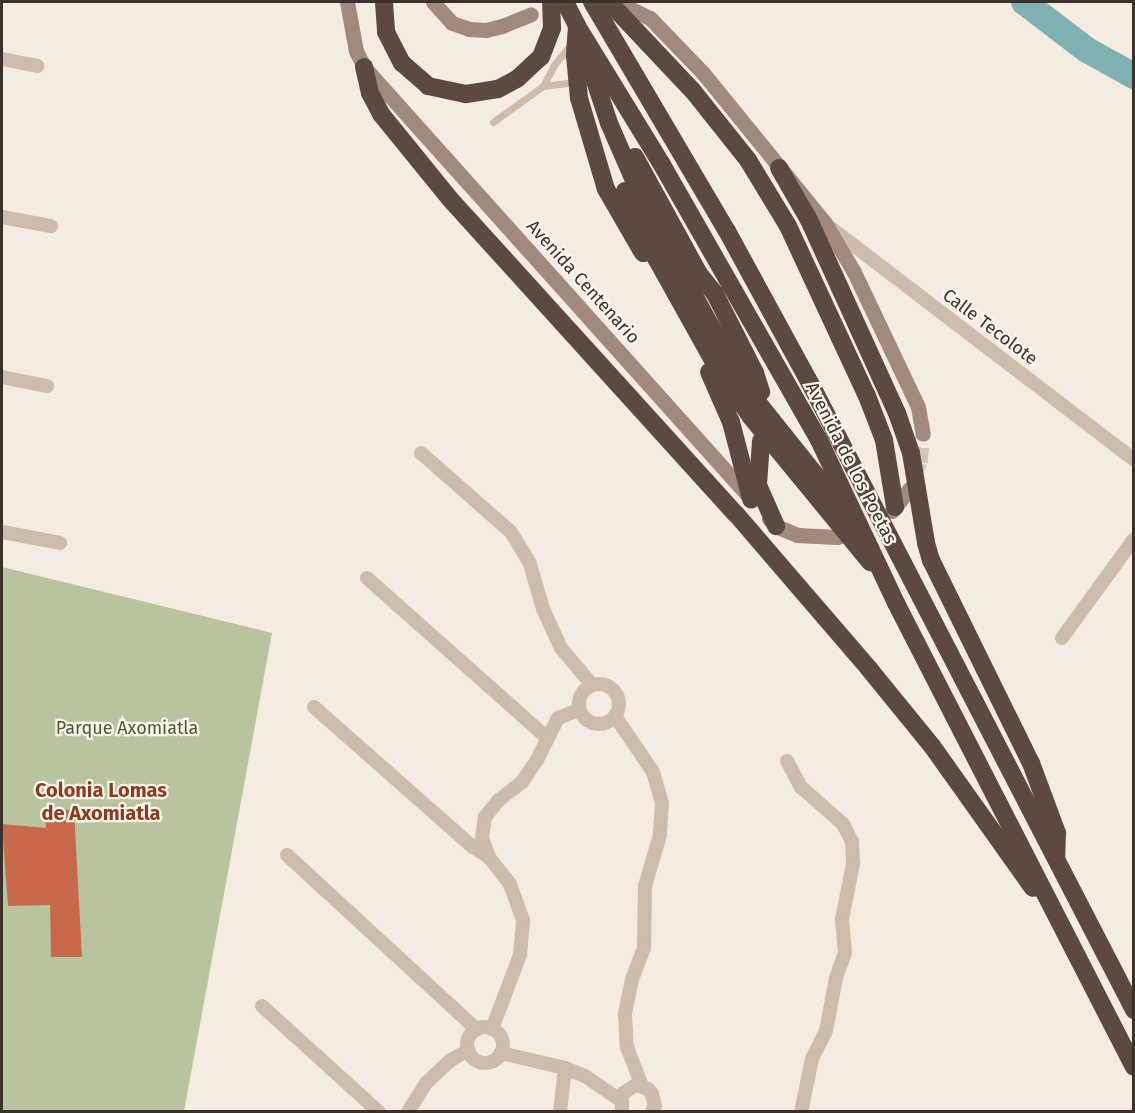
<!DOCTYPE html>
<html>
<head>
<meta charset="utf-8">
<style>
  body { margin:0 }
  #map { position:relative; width:1135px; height:1113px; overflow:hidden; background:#f4ebe1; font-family:"Fira Sans",sans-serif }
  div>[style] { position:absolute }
  .green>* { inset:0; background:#b8c4a0 }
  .river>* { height:26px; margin:-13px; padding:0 13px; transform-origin:13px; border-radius:13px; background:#7fb0b2 }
  .building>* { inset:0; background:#c8694b }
  .secondary-tunnel>* { height:15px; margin-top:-7.5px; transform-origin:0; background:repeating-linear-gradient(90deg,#cfc6bd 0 15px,transparent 0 23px) }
  .lane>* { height:7px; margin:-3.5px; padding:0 3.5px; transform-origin:3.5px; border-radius:3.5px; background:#cdbbac }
  .street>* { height:14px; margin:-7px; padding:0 7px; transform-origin:7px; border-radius:7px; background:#cdbbac }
  .street>.ring { margin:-7px; padding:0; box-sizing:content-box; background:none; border:14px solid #cdbbac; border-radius:50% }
  .secondary>* { height:15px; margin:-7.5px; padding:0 7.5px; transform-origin:7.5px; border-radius:7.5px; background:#a18a7d }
  .highway>* { height:18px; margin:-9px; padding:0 9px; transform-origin:9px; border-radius:9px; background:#5c4a42 }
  span { translate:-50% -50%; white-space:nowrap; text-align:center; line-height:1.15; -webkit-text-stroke:4.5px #fbf5ee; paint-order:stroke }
  .street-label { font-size:18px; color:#3b302b }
  .park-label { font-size:18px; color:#4a5a2e }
  .neighbourhood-label { font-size:20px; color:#8c3b22; font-weight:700 }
  .frame { position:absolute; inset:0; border:3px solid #3b302b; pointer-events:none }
</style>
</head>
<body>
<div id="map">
  <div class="green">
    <div style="clip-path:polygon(2px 567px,272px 633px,184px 1111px,2px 1112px)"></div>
  </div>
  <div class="river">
    <div style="left:1024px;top:2px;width:79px;rotate:37.3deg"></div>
    <div style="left:1087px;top:50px;width:54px;rotate:29deg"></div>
  </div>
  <div class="building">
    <div style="clip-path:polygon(45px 809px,74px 810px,82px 957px,51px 957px,50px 905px,8px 906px,2px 824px,46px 828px)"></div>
  </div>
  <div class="secondary-tunnel">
    <div style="left:915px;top:473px;width:12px;rotate:-66deg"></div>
    <div style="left:920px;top:462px;width:28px;rotate:-84deg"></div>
  </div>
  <div class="lane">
    <div style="left:543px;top:86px;width:33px;rotate:-7deg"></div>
    <div style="left:493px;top:122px;width:62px;rotate:-35.8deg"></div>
    <div style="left:543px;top:86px;width:24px;rotate:-62deg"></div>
    <div style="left:554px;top:65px;width:28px;rotate:-51deg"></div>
  </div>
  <div class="street">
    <div style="left:2px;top:59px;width:36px;rotate:11deg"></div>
    <div style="left:2px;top:217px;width:50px;rotate:10.4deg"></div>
    <div style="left:827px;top:225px;width:387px;rotate:37.4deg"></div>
    <div style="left:2px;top:377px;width:46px;rotate:11.3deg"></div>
    <div style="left:421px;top:453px;width:120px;rotate:41.3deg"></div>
    <div style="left:511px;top:532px;width:37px;rotate:59deg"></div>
    <div style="left:530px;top:564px;width:47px;rotate:73.9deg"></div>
    <div style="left:543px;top:609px;width:43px;rotate:65.2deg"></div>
    <div style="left:561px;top:648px;width:48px;rotate:50deg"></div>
    <div style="left:2px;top:532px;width:59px;rotate:10.7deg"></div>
    <div style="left:367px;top:578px;width:239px;rotate:41.6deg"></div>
    <div style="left:1062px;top:638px;width:122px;rotate:-54deg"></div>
    <div class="ring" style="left:579px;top:684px;width:26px;height:26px"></div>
    <div style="left:314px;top:707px;width:212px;rotate:41.4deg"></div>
    <div style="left:473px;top:847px;width:19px;rotate:32deg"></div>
    <div style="left:615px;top:716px;width:68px;rotate:55.8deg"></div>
    <div style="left:653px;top:772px;width:32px;rotate:74deg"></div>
    <div style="left:662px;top:803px;width:32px;rotate:94deg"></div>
    <div style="left:660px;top:835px;width:53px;rotate:106.4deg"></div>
    <div style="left:645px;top:886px;width:62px;rotate:90.9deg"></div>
    <div style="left:644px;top:948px;width:34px;rotate:111deg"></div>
    <div style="left:632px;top:980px;width:35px;rotate:102deg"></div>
    <div style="left:625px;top:1014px;width:33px;rotate:87deg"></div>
    <div style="left:627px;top:1047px;width:42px;rotate:69deg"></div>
    <div style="left:787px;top:761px;width:30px;rotate:62deg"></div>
    <div style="left:801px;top:787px;width:56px;rotate:41.4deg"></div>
    <div style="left:843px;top:824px;width:20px;rotate:63deg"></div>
    <div style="left:852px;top:842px;width:22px;rotate:87deg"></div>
    <div style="left:853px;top:864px;width:56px;rotate:101.3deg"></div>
    <div style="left:842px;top:919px;width:34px;rotate:85deg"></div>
    <div style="left:845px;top:953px;width:27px;rotate:110deg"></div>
    <div style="left:836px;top:978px;width:54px;rotate:100.7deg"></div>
    <div style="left:826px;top:1031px;width:31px;rotate:117deg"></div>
    <div style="left:812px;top:1059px;width:54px;rotate:101.7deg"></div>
    <div style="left:287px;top:855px;width:258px;rotate:42.6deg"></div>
    <div style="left:262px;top:1006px;width:158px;rotate:42.2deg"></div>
    <div class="ring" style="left:467px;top:1027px;width:22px;height:22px"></div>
    <div style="left:492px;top:1029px;width:79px;rotate:-69.3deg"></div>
    <div style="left:520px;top:955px;width:35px;rotate:-85deg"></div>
    <div style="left:523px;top:920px;width:38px;rotate:-110deg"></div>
    <div style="left:510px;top:884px;width:34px;rotate:-128deg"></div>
    <div style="left:489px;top:857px;width:20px;rotate:-110deg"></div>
    <div style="left:482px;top:838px;width:21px;rotate:-82deg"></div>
    <div style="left:485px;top:817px;width:22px;rotate:-51deg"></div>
    <div style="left:499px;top:800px;width:29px;rotate:-38deg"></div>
    <div style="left:522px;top:782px;width:27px;rotate:-56deg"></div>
    <div style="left:537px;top:760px;width:47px;rotate:-63.4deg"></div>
    <div style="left:558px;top:718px;width:22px;rotate:-21deg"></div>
    <div style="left:501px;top:1053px;width:66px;rotate:13.2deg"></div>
    <div style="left:565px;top:1068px;width:22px;rotate:22deg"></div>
    <div style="left:585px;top:1076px;width:42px;rotate:34.4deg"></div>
    <div style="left:408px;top:1112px;width:34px;rotate:-58deg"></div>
    <div style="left:426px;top:1083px;width:34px;rotate:-43deg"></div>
    <div style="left:451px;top:1060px;width:20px;rotate:-30deg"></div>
    <div style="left:560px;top:1112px;width:44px;rotate:-83.5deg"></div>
    <div style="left:622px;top:1112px;width:18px;rotate:-90deg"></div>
    <div style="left:622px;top:1094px;width:17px;rotate:-33deg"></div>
    <div style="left:636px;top:1085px;width:13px;rotate:18deg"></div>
    <div style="left:648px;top:1089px;width:6px;rotate:51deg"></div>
    <div style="left:652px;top:1094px;width:12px;rotate:76deg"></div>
    <div style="left:655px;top:1106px;width:7px;rotate:117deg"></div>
  </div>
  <div class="secondary">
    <div style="left:347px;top:2px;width:50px;rotate:79.6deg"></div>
    <div style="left:356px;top:51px;width:18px;rotate:63deg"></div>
    <div style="left:364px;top:67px;width:580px;rotate:48.14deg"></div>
    <div style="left:433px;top:2px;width:28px;rotate:48deg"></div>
    <div style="left:452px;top:23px;width:18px;rotate:19deg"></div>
    <div style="left:469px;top:29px;width:17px;rotate:3deg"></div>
    <div style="left:486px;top:30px;width:16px;rotate:-14deg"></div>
    <div style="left:502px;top:26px;width:31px;rotate:-22deg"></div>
    <div style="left:619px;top:3px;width:34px;rotate:26deg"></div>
    <div style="left:650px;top:18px;width:76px;rotate:46.1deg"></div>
    <div style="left:703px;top:73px;width:193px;rotate:50.9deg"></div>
    <div style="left:825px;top:223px;width:57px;rotate:59.4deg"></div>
    <div style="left:854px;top:272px;width:149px;rotate:64.6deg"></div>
    <div style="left:918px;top:407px;width:27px;rotate:80deg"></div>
    <div style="left:892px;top:511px;width:28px;rotate:-52deg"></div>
    <div style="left:769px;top:519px;width:10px;rotate:45deg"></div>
    <div style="left:776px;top:526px;width:23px;rotate:23deg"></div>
    <div style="left:797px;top:535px;width:41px;rotate:2.8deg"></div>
  </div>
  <div class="highway">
    <div style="left:384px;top:2px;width:30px;rotate:86deg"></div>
    <div style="left:386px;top:32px;width:35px;rotate:63deg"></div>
    <div style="left:402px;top:63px;width:35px;rotate:41deg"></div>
    <div style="left:428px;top:86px;width:39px;rotate:12deg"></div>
    <div style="left:466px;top:94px;width:32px;rotate:-9deg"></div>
    <div style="left:498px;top:89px;width:21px;rotate:-28deg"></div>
    <div style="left:517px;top:79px;width:33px;rotate:-43deg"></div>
    <div style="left:541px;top:57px;width:31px;rotate:-69deg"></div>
    <div style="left:552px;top:28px;width:26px;rotate:-92deg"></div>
    <div style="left:565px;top:2px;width:27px;rotate:63deg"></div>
    <div style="left:577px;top:26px;width:161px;rotate:58.5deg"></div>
    <div style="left:661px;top:163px;width:319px;rotate:60.3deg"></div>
    <div style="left:819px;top:440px;width:180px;rotate:64.7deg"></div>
    <div style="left:896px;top:603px;width:521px;rotate:62.85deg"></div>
    <div style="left:592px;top:2px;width:266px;rotate:59.5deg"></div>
    <div style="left:727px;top:231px;width:173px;rotate:61.4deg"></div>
    <div style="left:810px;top:383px;width:706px;rotate:62.67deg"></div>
    <div style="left:609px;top:2px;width:122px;rotate:46.7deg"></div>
    <div style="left:693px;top:91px;width:88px;rotate:51.4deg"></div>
    <div style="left:748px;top:160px;width:77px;rotate:58.8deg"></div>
    <div style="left:788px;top:226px;width:187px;rotate:65.1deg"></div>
    <div style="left:867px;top:396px;width:47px;rotate:68.9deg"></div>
    <div style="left:884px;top:440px;width:68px;rotate:80.7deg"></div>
    <div style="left:577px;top:26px;width:30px;rotate:94deg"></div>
    <div style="left:575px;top:56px;width:42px;rotate:84.6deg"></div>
    <div style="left:579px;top:98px;width:95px;rotate:73.5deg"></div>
    <div style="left:606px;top:189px;width:74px;rotate:60deg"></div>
    <div style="left:587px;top:57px;width:70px;rotate:71.6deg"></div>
    <div style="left:609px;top:123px;width:75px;rotate:66.5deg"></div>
    <div style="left:639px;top:192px;width:149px;rotate:61.9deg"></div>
    <div style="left:709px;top:323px;width:89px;rotate:58.8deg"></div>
    <div style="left:755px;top:399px;width:133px;rotate:51.4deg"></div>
    <div style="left:838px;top:503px;width:15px;rotate:62deg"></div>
    <div style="left:364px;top:67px;width:27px;rotate:77deg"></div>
    <div style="left:370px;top:93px;width:24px;rotate:62deg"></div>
    <div style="left:381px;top:114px;width:109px;rotate:50.9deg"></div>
    <div style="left:450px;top:199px;width:425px;rotate:47.8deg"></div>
    <div style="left:736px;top:514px;width:206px;rotate:49.3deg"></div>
    <div style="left:870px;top:670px;width:98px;rotate:50.8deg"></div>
    <div style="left:932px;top:746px;width:174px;rotate:54.6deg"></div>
    <div style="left:635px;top:157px;width:133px;rotate:61.3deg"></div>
    <div style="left:699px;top:274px;width:26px;rotate:51deg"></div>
    <div style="left:715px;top:294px;width:89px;rotate:63.1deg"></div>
    <div style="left:755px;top:373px;width:20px;rotate:72deg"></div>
    <div style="left:779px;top:168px;width:60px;rotate:60deg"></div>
    <div style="left:809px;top:220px;width:212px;rotate:65.5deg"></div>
    <div style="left:897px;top:413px;width:42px;rotate:70.7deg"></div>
    <div style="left:911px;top:453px;width:91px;rotate:80.5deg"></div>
    <div style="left:926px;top:543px;width:18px;rotate:74deg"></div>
    <div style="left:931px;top:560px;width:226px;rotate:63.8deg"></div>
    <div style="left:1031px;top:763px;width:75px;rotate:69.6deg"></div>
    <div style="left:1057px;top:833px;width:24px;rotate:92deg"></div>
    <div style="left:625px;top:191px;width:74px;rotate:65.2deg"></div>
    <div style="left:656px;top:258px;width:129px;rotate:60.9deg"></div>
    <div style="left:719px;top:371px;width:56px;rotate:55.2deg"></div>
    <div style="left:751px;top:417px;width:188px;rotate:50.6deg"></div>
    <div style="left:709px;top:372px;width:55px;rotate:66.3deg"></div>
    <div style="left:731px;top:422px;width:80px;rotate:75.4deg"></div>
    <div style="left:761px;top:441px;width:44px;rotate:93.9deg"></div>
    <div style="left:758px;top:485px;width:45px;rotate:66.3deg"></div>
  </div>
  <div class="street-label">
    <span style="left:583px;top:282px;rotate:48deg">Avenida Centenario</span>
    <span style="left:990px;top:327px;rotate:37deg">Calle Tecolote</span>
    <span style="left:851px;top:463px;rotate:63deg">Avenida de los Poetas</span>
  </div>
  <div class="park-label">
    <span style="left:127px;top:728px">Parque Axomiatla</span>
  </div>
  <div class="neighbourhood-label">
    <span style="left:101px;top:802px">Colonia Lomas<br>de Axomiatla</span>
  </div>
  <div class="frame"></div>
</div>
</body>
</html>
